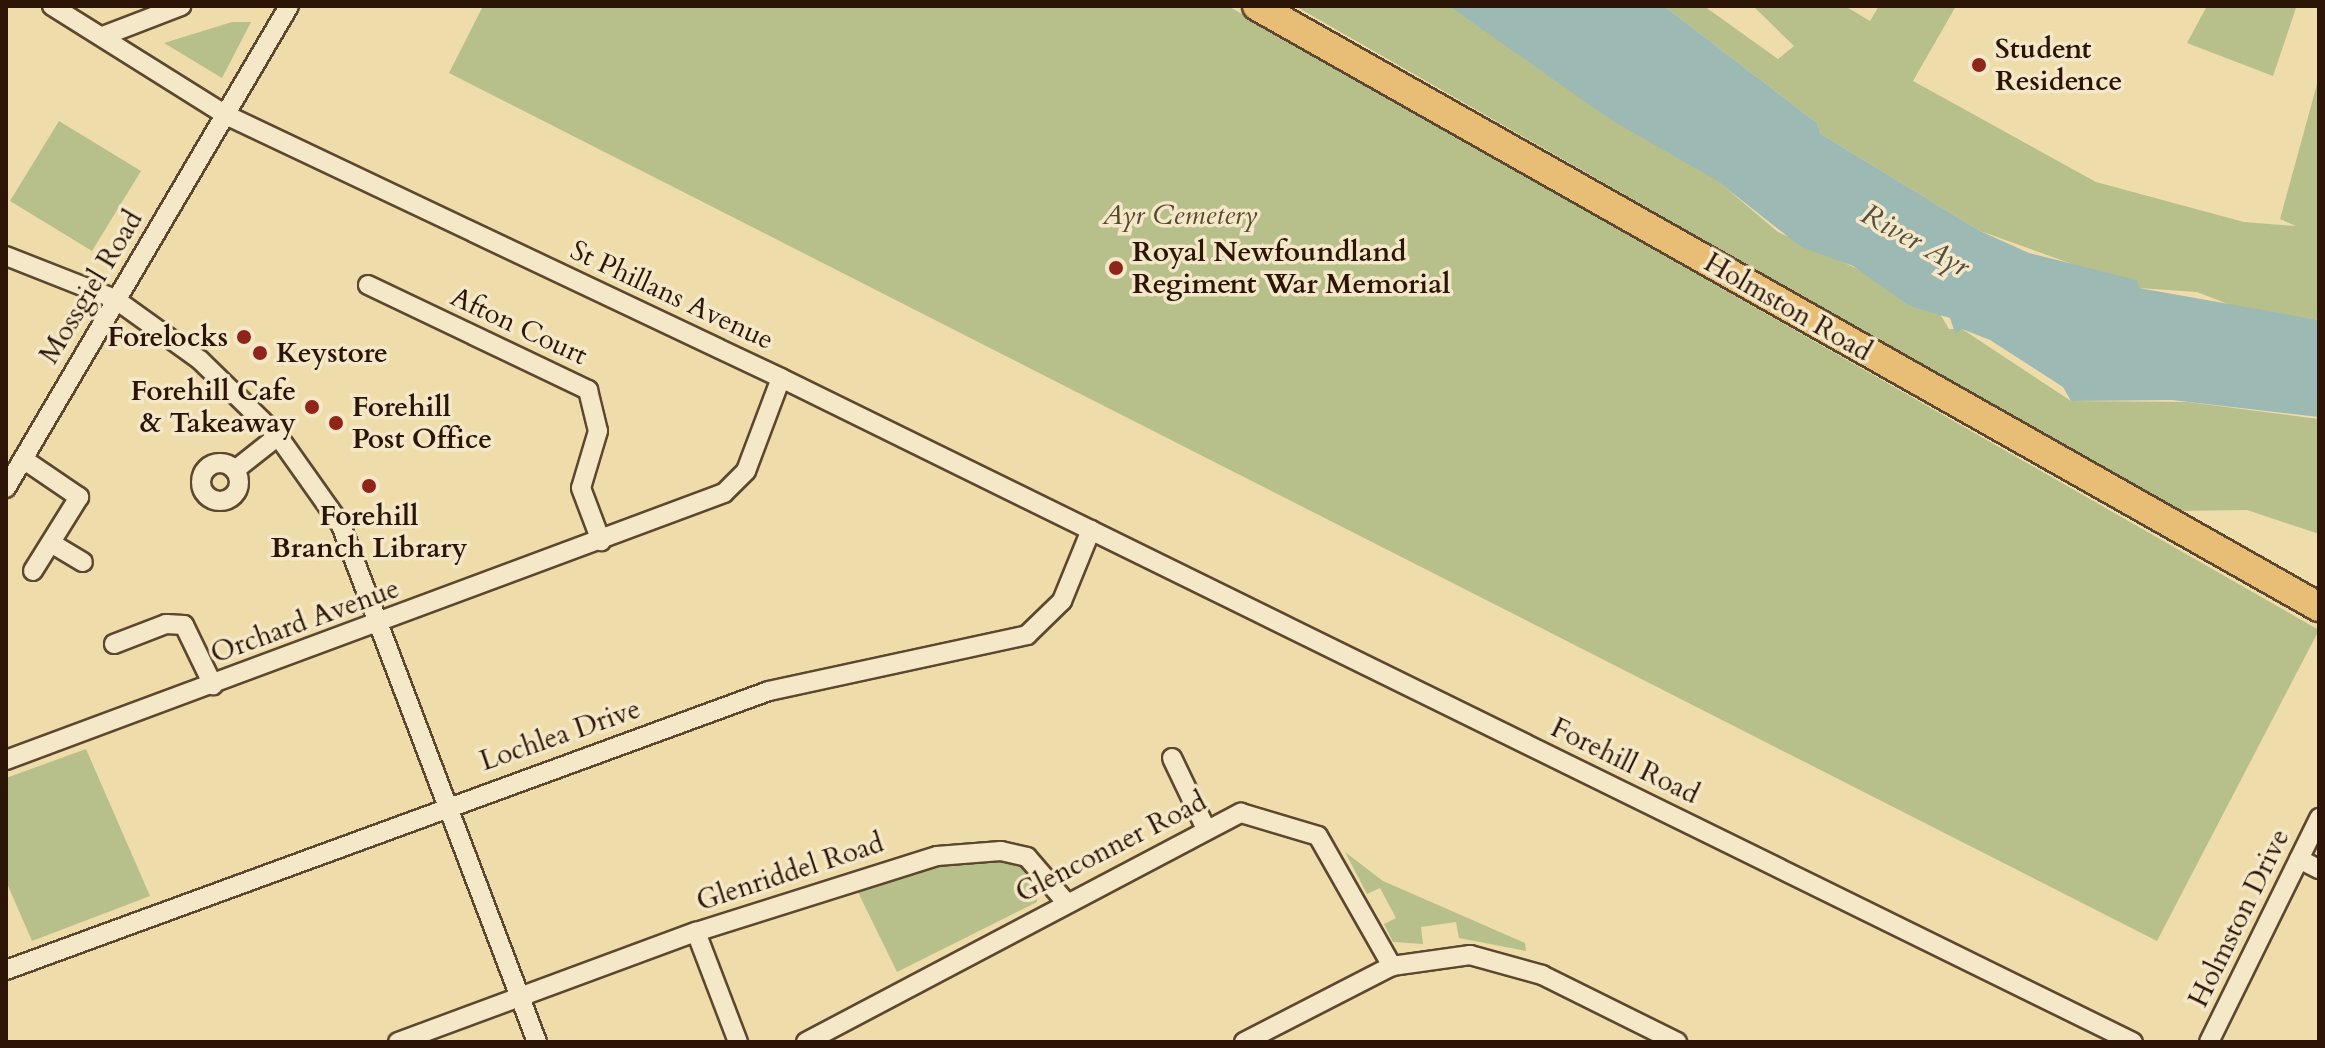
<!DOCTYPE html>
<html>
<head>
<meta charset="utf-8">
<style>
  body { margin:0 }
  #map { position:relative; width:2325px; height:1048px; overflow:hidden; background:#efdcab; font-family:Cardo,serif }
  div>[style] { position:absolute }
  .green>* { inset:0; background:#b7c08a }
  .water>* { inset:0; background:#9db9b3 }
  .roads { filter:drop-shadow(2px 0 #5d472f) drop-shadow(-2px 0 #5d472f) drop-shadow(0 2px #5d472f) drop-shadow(0 -2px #5d472f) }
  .street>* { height:18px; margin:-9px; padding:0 9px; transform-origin:9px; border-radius:9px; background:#f5e8c8 }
  .street>.ring { margin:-9px; padding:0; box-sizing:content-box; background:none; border:18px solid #f5e8c8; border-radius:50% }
  .primary>* { height:28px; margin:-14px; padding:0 14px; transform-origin:14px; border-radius:14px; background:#e8be76 }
  .dots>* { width:22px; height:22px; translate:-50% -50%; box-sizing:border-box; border:4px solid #f5e8c8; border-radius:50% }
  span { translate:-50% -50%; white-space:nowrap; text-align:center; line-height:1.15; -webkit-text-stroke:7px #f5e8c8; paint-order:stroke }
  .poi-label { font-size:28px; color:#2c1506; font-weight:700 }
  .left { translate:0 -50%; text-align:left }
  .right { translate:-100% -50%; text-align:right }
  .park-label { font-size:28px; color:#56482e; font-style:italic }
  .street-label { font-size:28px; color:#2c1506 }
  .water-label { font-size:30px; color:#544e43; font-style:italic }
  .frame { position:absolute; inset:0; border:8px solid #2c1506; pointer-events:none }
</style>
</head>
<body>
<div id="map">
  <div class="green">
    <div style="clip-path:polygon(483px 6px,1228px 6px,2319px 630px,2157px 941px,449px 73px)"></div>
    <div style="clip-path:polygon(1295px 6px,1449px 6px,1713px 177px,1778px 232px,1864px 272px,1909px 306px,1940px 314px,1949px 329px,1962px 329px,2071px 401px,2188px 402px,2319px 419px,2319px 534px,2247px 510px,2177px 511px)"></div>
    <div style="clip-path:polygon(1664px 6px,1704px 6px,1778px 59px,1794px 46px,1753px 6px,1845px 6px,1870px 21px,1879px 6px,1956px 6px,1913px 81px,2096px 182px,2244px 222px,2296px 226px,2280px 219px,2319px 77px,2319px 320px,2238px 308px,2197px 292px,2139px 288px,1980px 231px,1821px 134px,1817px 123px)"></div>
    <div style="clip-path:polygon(2207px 6px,2296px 8px,2273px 76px,2187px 43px)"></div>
    <div style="clip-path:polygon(232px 22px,251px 22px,222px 78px,164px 43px)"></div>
    <div style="clip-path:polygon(59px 121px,141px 171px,92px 251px,10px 201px)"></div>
    <div style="clip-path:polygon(86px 749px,150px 896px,32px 941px,6px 881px,6px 778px)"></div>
    <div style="clip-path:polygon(1345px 852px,1383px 881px,1525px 943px,1526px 951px,1459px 938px,1456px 922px,1421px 927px,1423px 944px,1393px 942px,1384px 924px,1396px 918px,1380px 888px,1367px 894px)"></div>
    <div style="clip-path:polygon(995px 856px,1022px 864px,1037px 878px,1037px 902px,897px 972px,853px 882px)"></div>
  </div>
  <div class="water">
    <div style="clip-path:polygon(1449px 6px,1664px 6px,1817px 123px,1821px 134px,1980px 231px,2029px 253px,2137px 280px,2139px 288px,2319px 320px,2319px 417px,2172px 400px,2071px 401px,2063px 387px,1990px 340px,1962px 329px,1955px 333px,1950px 318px,1909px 306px,1853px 266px,1801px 247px,1716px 180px,1611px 120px)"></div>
  </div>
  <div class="roads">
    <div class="street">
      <div style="left:52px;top:6px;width:205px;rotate:32.1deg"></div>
      <div style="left:226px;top:115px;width:614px;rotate:25.36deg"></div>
      <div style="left:781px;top:378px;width:1506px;rotate:26.16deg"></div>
      <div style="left:103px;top:36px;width:84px;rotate:-21deg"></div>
      <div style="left:6px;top:256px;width:117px;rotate:21.5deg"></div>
      <div style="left:115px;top:299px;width:105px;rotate:35.7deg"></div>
      <div style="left:200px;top:360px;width:109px;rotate:44.3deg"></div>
      <div style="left:278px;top:436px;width:109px;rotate:54.7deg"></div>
      <div style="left:341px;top:525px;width:553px;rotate:69.24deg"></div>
      <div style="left:368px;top:285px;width:244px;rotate:25.5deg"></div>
      <div style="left:588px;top:390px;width:42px;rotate:76.3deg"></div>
      <div style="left:598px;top:431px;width:59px;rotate:106.6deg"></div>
      <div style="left:581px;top:488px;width:57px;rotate:69.3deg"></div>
      <div style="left:23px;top:459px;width:68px;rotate:34.2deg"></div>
      <div style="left:79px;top:497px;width:87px;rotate:121.9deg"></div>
      <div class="ring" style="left:201px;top:463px;width:20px;height:20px"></div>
      <div style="left:235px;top:470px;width:55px;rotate:-38.3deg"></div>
      <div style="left:6px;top:488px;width:559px;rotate:-59.58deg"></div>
      <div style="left:51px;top:543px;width:37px;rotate:31deg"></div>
      <div style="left:114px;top:644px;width:56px;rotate:-21deg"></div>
      <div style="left:166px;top:624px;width:18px;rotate:3deg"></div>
      <div style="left:184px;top:625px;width:67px;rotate:64.2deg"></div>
      <div style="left:1172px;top:758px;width:79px;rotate:64.4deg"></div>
      <div style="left:6px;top:760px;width:766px;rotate:-20.4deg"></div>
      <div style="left:724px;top:493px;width:31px;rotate:-45deg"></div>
      <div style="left:746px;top:471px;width:99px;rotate:-69.4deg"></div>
      <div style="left:2299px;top:859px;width:22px;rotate:27deg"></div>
      <div style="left:696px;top:932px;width:118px;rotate:69.1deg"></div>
      <div style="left:6px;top:970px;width:812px;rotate:-20.09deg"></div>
      <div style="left:769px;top:691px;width:264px;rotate:-12.2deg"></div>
      <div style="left:1027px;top:635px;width:49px;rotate:-44.2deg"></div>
      <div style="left:1062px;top:601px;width:77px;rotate:-67.8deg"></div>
      <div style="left:398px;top:1042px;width:318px;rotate:-20.3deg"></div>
      <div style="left:696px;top:932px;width:253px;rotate:-17.5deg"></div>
      <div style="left:937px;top:856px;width:64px;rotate:-4.5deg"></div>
      <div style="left:1001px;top:851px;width:27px;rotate:13deg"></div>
      <div style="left:1027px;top:857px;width:58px;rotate:49.2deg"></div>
      <div style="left:806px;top:1042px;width:492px;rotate:-27.8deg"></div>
      <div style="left:1241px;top:813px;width:80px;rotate:16.6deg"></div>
      <div style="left:1318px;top:836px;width:150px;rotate:60.4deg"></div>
      <div style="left:1244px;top:1042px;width:166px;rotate:-27.2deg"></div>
      <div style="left:1392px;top:966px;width:79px;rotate:-8deg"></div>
      <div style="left:1470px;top:955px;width:75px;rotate:15.5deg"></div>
      <div style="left:1542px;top:975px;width:151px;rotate:26.4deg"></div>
      <div style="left:2209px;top:1042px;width:250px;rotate:-63.8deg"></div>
    </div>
    <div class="primary">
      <div style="left:1257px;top:6px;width:1220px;rotate:29.51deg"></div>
    </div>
  </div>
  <div class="dots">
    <div style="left:1979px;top:65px;background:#8f2418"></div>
    <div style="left:1116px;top:268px;background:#8f2418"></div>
    <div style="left:244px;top:337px;background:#8f2418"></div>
    <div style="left:260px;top:353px;background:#8f2418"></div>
    <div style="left:312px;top:407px;background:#8f2418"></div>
    <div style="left:336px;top:423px;background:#8f2418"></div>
    <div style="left:369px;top:486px;background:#8f2418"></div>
  </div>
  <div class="poi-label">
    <span class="left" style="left:1995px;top:65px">Student<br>Residence</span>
    <span class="left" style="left:1132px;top:268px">Royal Newfoundland<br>Regiment War Memorial</span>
    <span class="right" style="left:228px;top:337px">Forelocks</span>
    <span class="left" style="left:276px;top:353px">Keystore</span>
    <span class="right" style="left:296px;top:407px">Forehill Cafe<br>&amp; Takeaway</span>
    <span class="left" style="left:352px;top:423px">Forehill<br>Post Office</span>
    <span style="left:369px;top:532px">Forehill<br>Branch Library</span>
  </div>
  <div class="park-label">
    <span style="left:1180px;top:215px">Ayr Cemetery</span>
  </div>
  <div class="street-label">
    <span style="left:91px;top:287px;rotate:-59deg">Mossgiel Road</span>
    <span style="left:672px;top:295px;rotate:25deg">St Phillans Avenue</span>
    <span style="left:1788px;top:307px;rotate:30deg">Holmston Road</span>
    <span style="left:519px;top:326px;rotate:25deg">Afton Court</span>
    <span style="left:305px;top:621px;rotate:-20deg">Orchard Avenue</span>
    <span style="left:560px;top:735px;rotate:-19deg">Lochlea Drive</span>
    <span style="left:1625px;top:761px;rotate:26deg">Forehill Road</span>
    <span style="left:1111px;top:847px;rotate:-27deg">Glenconner Road</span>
    <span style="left:790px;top:872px;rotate:-18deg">Glenriddel Road</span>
    <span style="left:2239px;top:918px;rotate:-64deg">Holmston Drive</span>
  </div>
  <div class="water-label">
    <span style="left:1915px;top:241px;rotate:29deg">River Ayr</span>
  </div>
  <div class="frame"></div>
</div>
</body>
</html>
